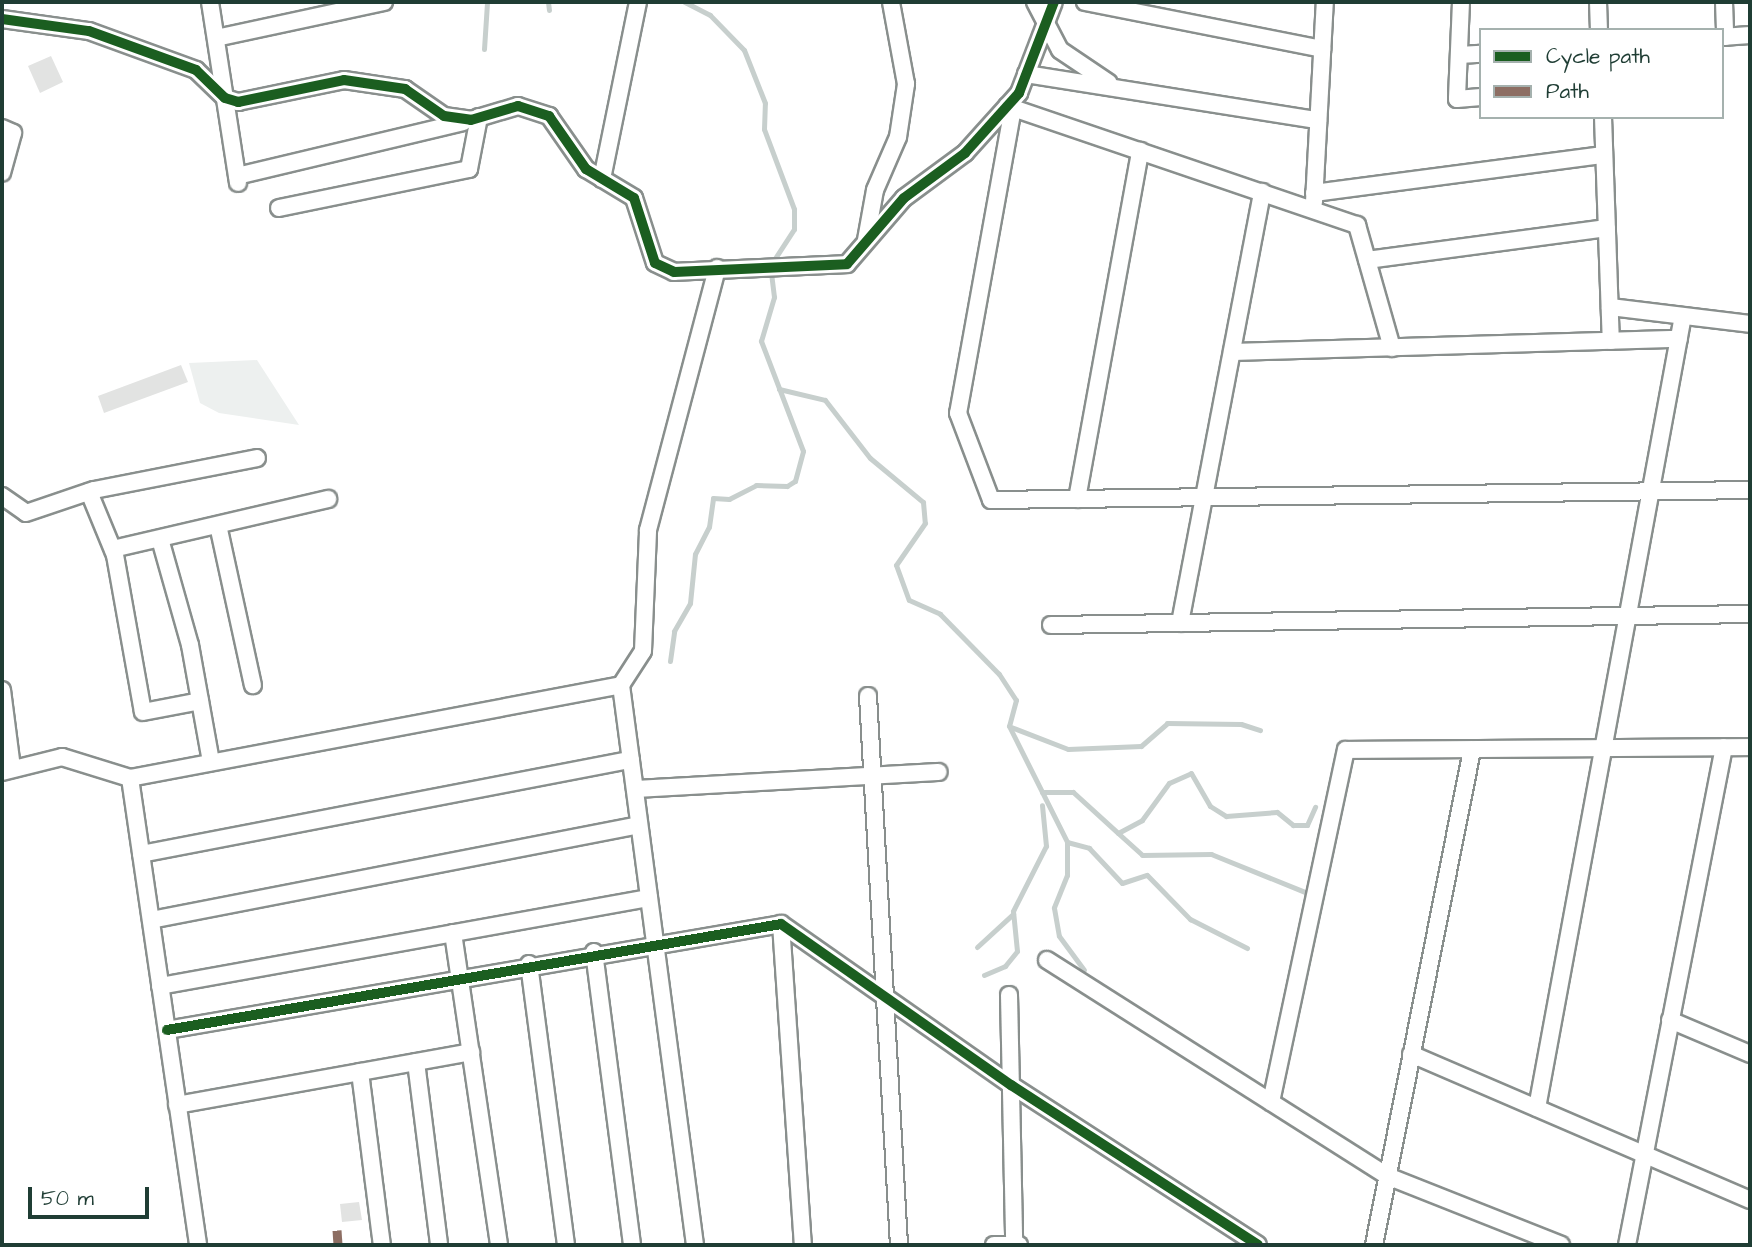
<!DOCTYPE html>
<html>
<head>
<meta charset="utf-8">
<style>
  body { margin:0 }
  #map { position:relative; width:1752px; height:1247px; overflow:hidden; background:#fff; font-family:"Architects Daughter",sans-serif }
  div>[style] { position:absolute }
  .built>* { inset:0; background:#edf0ef }
  .stream>* { height:5px; margin:-2.5px; padding:0 2.5px; transform-origin:2.5px; border-radius:2.5px; background:#c7cfcd }
  .building>* { inset:0; background:#e2e3e2 }
  .roads { filter:drop-shadow(2px 0 #898f8d) drop-shadow(-2px 0 #898f8d) drop-shadow(0 2px #898f8d) drop-shadow(0 -2px #898f8d) }
  .minor>* { height:16px; margin:-8px; padding:0 8px; transform-origin:8px; border-radius:8px; background:#fff }
  .quiet>* { height:9px; margin-top:-4.5px; transform-origin:0; background:repeating-linear-gradient(90deg,#8d6e63 0 18px,transparent 0 27px) }
  .cycleway>* { height:10px; margin:-5px; padding:0 5px; transform-origin:5px; border-radius:5px; background:#1b5e20 }
  span { translate:-50% -50%; white-space:nowrap; text-align:center; line-height:1.15; -webkit-text-stroke:6px #fff; paint-order:stroke }
  .frame { position:absolute; inset:0; border:4px solid #1f3d34; pointer-events:none }
  .legend { position:absolute; left:1479px; top:28px; width:245px; height:91px; box-sizing:border-box; background:#fff; border:2px solid #a5b1ae; margin:0; padding:9px 12px; list-style:none; font-size:21px; color:#1f3d34 }
  .legend li { display:flex; align-items:center; gap:14px; height:35px }
  .legend b { width:35px; border:2px solid #a5b1ae }
  .scale { position:absolute; left:28px; top:1187px; width:121px; height:32px; box-sizing:border-box; border:4px solid #1f3d34; border-top:0; padding-left:9px; font-size:21px; line-height:24px; white-space:nowrap; color:#1f3d34; -webkit-text-stroke:5px #fff; paint-order:stroke }
</style>
</head>
<body>
<div id="map">
  <div class="built">
    <div style="clip-path:polygon(257px 360px,299px 425px,219px 413px,200px 403px,189px 363px)"></div>
  </div>
  <div class="stream">
    <div style="left:548px;top:2px;width:8px;rotate:83deg"></div>
    <div style="left:484px;top:49px;width:47px;rotate:-86.3deg"></div>
    <div style="left:779px;top:389px;width:47px;rotate:13.4deg"></div>
    <div style="left:825px;top:400px;width:73px;rotate:52.2deg"></div>
    <div style="left:870px;top:458px;width:69px;rotate:39.7deg"></div>
    <div style="left:923px;top:502px;width:21px;rotate:85deg"></div>
    <div style="left:925px;top:523px;width:51px;rotate:124.6deg"></div>
    <div style="left:896px;top:565px;width:37px;rotate:70deg"></div>
    <div style="left:909px;top:600px;width:34px;rotate:24deg"></div>
    <div style="left:940px;top:614px;width:84px;rotate:45.5deg"></div>
    <div style="left:999px;top:674px;width:31px;rotate:57deg"></div>
    <div style="left:1016px;top:700px;width:27px;rotate:105deg"></div>
    <div style="left:1009px;top:726px;width:130px;rotate:63.4deg"></div>
    <div style="left:1067px;top:842px;width:23px;rotate:15deg"></div>
    <div style="left:1089px;top:848px;width:48px;rotate:46.7deg"></div>
    <div style="left:1122px;top:883px;width:26px;rotate:-18deg"></div>
    <div style="left:1147px;top:875px;width:62px;rotate:45.7deg"></div>
    <div style="left:1190px;top:919px;width:64px;rotate:27deg"></div>
    <div style="left:670px;top:661px;width:30px;rotate:-82deg"></div>
    <div style="left:674px;top:631px;width:32px;rotate:-60deg"></div>
    <div style="left:690px;top:603px;width:49px;rotate:-84.2deg"></div>
    <div style="left:695px;top:554px;width:30px;rotate:-63deg"></div>
    <div style="left:709px;top:527px;width:29px;rotate:-82deg"></div>
    <div style="left:713px;top:498px;width:16px;rotate:4deg"></div>
    <div style="left:729px;top:499px;width:30px;rotate:-27deg"></div>
    <div style="left:756px;top:485px;width:31px;rotate:2deg"></div>
    <div style="left:787px;top:486px;width:9px;rotate:-32deg"></div>
    <div style="left:795px;top:481px;width:31px;rotate:-75deg"></div>
    <div style="left:803px;top:451px;width:118px;rotate:-110.9deg"></div>
    <div style="left:761px;top:341px;width:46px;rotate:-73.5deg"></div>
    <div style="left:774px;top:297px;width:31px;rotate:-97deg"></div>
    <div style="left:770px;top:266px;width:44px;rotate:-57deg"></div>
    <div style="left:794px;top:229px;width:20px;rotate:-90deg"></div>
    <div style="left:794px;top:209px;width:85px;rotate:-110.6deg"></div>
    <div style="left:764px;top:129px;width:26px;rotate:-88deg"></div>
    <div style="left:765px;top:103px;width:57px;rotate:-111.6deg"></div>
    <div style="left:744px;top:50px;width:49px;rotate:-134.2deg"></div>
    <div style="left:710px;top:15px;width:29px;rotate:-153deg"></div>
    <div style="left:1011px;top:727px;width:61px;rotate:21.1deg"></div>
    <div style="left:1068px;top:749px;width:73px;rotate:-2.4deg"></div>
    <div style="left:1141px;top:746px;width:35px;rotate:-41deg"></div>
    <div style="left:1167px;top:723px;width:74px;rotate:0.8deg"></div>
    <div style="left:1241px;top:724px;width:20px;rotate:18deg"></div>
    <div style="left:1042px;top:792px;width:31px"></div>
    <div style="left:1073px;top:792px;width:61px;rotate:42.3deg"></div>
    <div style="left:1118px;top:833px;width:27px;rotate:-28deg"></div>
    <div style="left:1142px;top:820px;width:46px;rotate:-53.9deg"></div>
    <div style="left:1169px;top:783px;width:24px;rotate:-24deg"></div>
    <div style="left:1191px;top:773px;width:38px;rotate:60deg"></div>
    <div style="left:1210px;top:806px;width:19px;rotate:32deg"></div>
    <div style="left:1226px;top:816px;width:51px;rotate:-4.5deg"></div>
    <div style="left:1277px;top:812px;width:21px;rotate:39deg"></div>
    <div style="left:1293px;top:825px;width:14px"></div>
    <div style="left:1307px;top:825px;width:20px;rotate:-66deg"></div>
    <div style="left:1119px;top:834px;width:31px;rotate:42deg"></div>
    <div style="left:1142px;top:855px;width:69px;rotate:-0.8deg"></div>
    <div style="left:1211px;top:854px;width:101px;rotate:22deg"></div>
    <div style="left:1067px;top:842px;width:33px;rotate:90deg"></div>
    <div style="left:1067px;top:875px;width:35px;rotate:112deg"></div>
    <div style="left:1054px;top:908px;width:28px;rotate:80deg"></div>
    <div style="left:1059px;top:936px;width:42px;rotate:53.7deg"></div>
    <div style="left:977px;top:947px;width:49px;rotate:-42.5deg"></div>
    <div style="left:984px;top:975px;width:23px;rotate:-23deg"></div>
    <div style="left:1005px;top:966px;width:19px;rotate:-51deg"></div>
    <div style="left:1017px;top:951px;width:40px;rotate:-95.7deg"></div>
    <div style="left:1013px;top:911px;width:73px;rotate:-63.1deg"></div>
    <div style="left:1046px;top:846px;width:41px;rotate:-95.6deg"></div>
  </div>
  <div class="building">
    <div style="clip-path:polygon(51px 56px,63px 82px,40px 93px,28px 66px)"></div>
    <div style="clip-path:polygon(181px 365px,188px 382px,104px 413px,98px 396px)"></div>
    <div style="clip-path:polygon(359px 1202px,362px 1220px,342px 1222px,340px 1204px)"></div>
  </div>
  <div class="roads">
    <div class="minor">
      <div style="left:210px;top:2px;width:183px;rotate:81.2deg"></div>
      <div style="left:1035px;top:2px;width:54px;rotate:62.5deg"></div>
      <div style="left:1060px;top:50px;width:59px;rotate:34deg"></div>
      <div style="left:1085px;top:2px;width:242px;rotate:11.2deg"></div>
      <div style="left:1461px;top:2px;width:97px;rotate:92.4deg"></div>
      <div style="left:1457px;top:99px;width:24px;rotate:-5deg"></div>
      <div style="left:1598px;top:2px;width:28px;rotate:88deg"></div>
      <div style="left:1724px;top:2px;width:35px;rotate:88deg"></div>
      <div style="left:2px;top:19px;width:88px;rotate:7.9deg"></div>
      <div style="left:89px;top:31px;width:114px;rotate:20deg"></div>
      <div style="left:196px;top:70px;width:40px;rotate:44deg"></div>
      <div style="left:225px;top:98px;width:14px;rotate:17deg"></div>
      <div style="left:238px;top:102px;width:108px;rotate:-11.7deg"></div>
      <div style="left:344px;top:80px;width:62px;rotate:8.4deg"></div>
      <div style="left:405px;top:89px;width:47px;rotate:34.7deg"></div>
      <div style="left:444px;top:116px;width:27px;rotate:8deg"></div>
      <div style="left:471px;top:120px;width:49px;rotate:-16.6deg"></div>
      <div style="left:518px;top:106px;width:33px;rotate:18deg"></div>
      <div style="left:549px;top:116px;width:65px;rotate:55.1deg"></div>
      <div style="left:586px;top:169px;width:56px;rotate:31.1deg"></div>
      <div style="left:634px;top:198px;width:68px;rotate:72.1deg"></div>
      <div style="left:655px;top:263px;width:21px;rotate:25deg"></div>
      <div style="left:674px;top:272px;width:173px;rotate:-2.6deg"></div>
      <div style="left:847px;top:264px;width:87px;rotate:-49.2deg"></div>
      <div style="left:904px;top:198px;width:76px;rotate:-36.4deg"></div>
      <div style="left:965px;top:153px;width:81px;rotate:-48deg"></div>
      <div style="left:1019px;top:93px;width:97px;rotate:-69deg"></div>
      <div style="left:1722px;top:37px;width:28px;rotate:-4deg"></div>
      <div style="left:216px;top:38px;width:172px;rotate:-12.1deg"></div>
      <div style="left:1459px;top:55px;width:22px;rotate:-3deg"></div>
      <div style="left:1026px;top:74px;width:296px;rotate:9deg"></div>
      <div style="left:1007px;top:106px;width:370px;rotate:18.8deg"></div>
      <div style="left:1357px;top:225px;width:128px;rotate:74.1deg"></div>
      <div style="left:1013px;top:108px;width:310px;rotate:100.2deg"></div>
      <div style="left:958px;top:413px;width:93px;rotate:69.2deg"></div>
      <div style="left:991px;top:500px;width:759px;rotate:-0.75deg"></div>
      <div style="left:1603px;top:117px;width:224px;rotate:88deg"></div>
      <div style="left:2px;top:128px;width:12px;rotate:24deg"></div>
      <div style="left:13px;top:133px;width:41px;rotate:105.4deg"></div>
      <div style="left:237px;top:176px;width:232px;rotate:-13.4deg"></div>
      <div style="left:602px;top:179px;width:181px;rotate:-78.5deg"></div>
      <div style="left:1314px;top:193px;width:292px;rotate:-7.5deg"></div>
      <div style="left:1314px;top:202px;width:200px;rotate:-86.9deg"></div>
      <div style="left:279px;top:208px;width:194px;rotate:-11.6deg"></div>
      <div style="left:469px;top:169px;width:53px;rotate:-79.1deg"></div>
      <div style="left:866px;top:240px;width:51px;rotate:-79.8deg"></div>
      <div style="left:875px;top:190px;width:58px;rotate:-66.5deg"></div>
      <div style="left:898px;top:137px;width:54px;rotate:-81.4deg"></div>
      <div style="left:906px;top:84px;width:83px;rotate:-100.4deg"></div>
      <div style="left:1367px;top:260px;width:242px;rotate:-7.6deg"></div>
      <div style="left:1610px;top:307px;width:141px;rotate:6.9deg"></div>
      <div style="left:1232px;top:352px;width:447px;rotate:-1.7deg"></div>
      <div style="left:89px;top:492px;width:68px;rotate:67.6deg"></div>
      <div style="left:115px;top:555px;width:159px;rotate:79.9deg"></div>
      <div style="left:143px;top:712px;width:58px;rotate:-10.9deg"></div>
      <div style="left:2px;top:496px;width:29px;rotate:35deg"></div>
      <div style="left:26px;top:513px;width:72px;rotate:-18.7deg"></div>
      <div style="left:94px;top:490px;width:166px;rotate:-11.1deg"></div>
      <div style="left:1077px;top:499px;width:354px;rotate:-79.7deg"></div>
      <div style="left:218px;top:525px;width:164px;rotate:77.7deg"></div>
      <div style="left:160px;top:539px;width:110px;rotate:74.2deg"></div>
      <div style="left:190px;top:645px;width:119px;rotate:79.8deg"></div>
      <div style="left:113px;top:549px;width:221px;rotate:-13.1deg"></div>
      <div style="left:1180px;top:623px;width:439px;rotate:-79.2deg"></div>
      <div style="left:1051px;top:625px;width:699px;rotate:-0.9deg"></div>
      <div style="left:2px;top:690px;width:79px;rotate:82.7deg"></div>
      <div style="left:868px;top:696px;width:550px;rotate:86.77deg"></div>
      <div style="left:2px;top:772px;width:62px;rotate:-14deg"></div>
      <div style="left:62px;top:757px;width:71px;rotate:17.2deg"></div>
      <div style="left:130px;top:778px;width:500px;rotate:-10.7deg"></div>
      <div style="left:130px;top:778px;width:472px;rotate:81.7deg"></div>
      <div style="left:635px;top:789px;width:304px;rotate:-3.2deg"></div>
      <div style="left:141px;top:854px;width:499px;rotate:-10.9deg"></div>
      <div style="left:151px;top:920px;width:497px;rotate:-11deg"></div>
      <div style="left:781px;top:924px;width:322px;rotate:86.1deg"></div>
      <div style="left:453px;top:933px;width:315px;rotate:81.6deg"></div>
      <div style="left:594px;top:952px;width:295px;rotate:82.6deg"></div>
      <div style="left:1047px;top:960px;width:403px;rotate:32.4deg"></div>
      <div style="left:1387px;top:1176px;width:187px;rotate:21.6deg"></div>
      <div style="left:529px;top:964px;width:283px;rotate:82.5deg"></div>
      <div style="left:160px;top:986px;width:497px;rotate:-10.2deg"></div>
      <div style="left:1009px;top:995px;width:247px;rotate:88.8deg"></div>
      <div style="left:1670px;top:1020px;width:87px;rotate:23deg"></div>
      <div style="left:167px;top:1030px;width:623px;rotate:-9.79deg"></div>
      <div style="left:781px;top:924px;width:281px;rotate:35deg"></div>
      <div style="left:1011px;top:1085px;width:294px;rotate:32.9deg"></div>
      <div style="left:1411px;top:1054px;width:369px;rotate:23.3deg"></div>
      <div style="left:416px;top:1062px;width:184px;rotate:82.8deg"></div>
      <div style="left:360px;top:1072px;width:174px;rotate:82.8deg"></div>
      <div style="left:1271px;top:1102px;width:360px;rotate:-78deg"></div>
      <div style="left:1346px;top:750px;width:404px;rotate:-0.4deg"></div>
      <div style="left:177px;top:1105px;width:299px;rotate:-10.2deg"></div>
      <div style="left:1537px;top:1108px;width:805px;rotate:-79.56deg"></div>
      <div style="left:695px;top:1245px;width:565px;rotate:-97.53deg"></div>
      <div style="left:621px;top:685px;width:40px;rotate:-57.1deg"></div>
      <div style="left:643px;top:651px;width:121px;rotate:-87.6deg"></div>
      <div style="left:648px;top:530px;width:271px;rotate:-75.2deg"></div>
      <div style="left:994px;top:1245px;width:25px"></div>
      <div style="left:1374px;top:1245px;width:505px;rotate:-78.8deg"></div>
      <div style="left:1627px;top:1245px;width:507px;rotate:-78.98deg"></div>
    </div>
  </div>
  <div class="quiet">
    <div style="left:337px;top:1230px;width:15px;rotate:86deg"></div>
  </div>
  <div class="cycleway">
    <div style="left:2px;top:19px;width:88px;rotate:7.9deg"></div>
    <div style="left:89px;top:31px;width:114px;rotate:20deg"></div>
    <div style="left:196px;top:70px;width:40px;rotate:44deg"></div>
    <div style="left:225px;top:98px;width:14px;rotate:17deg"></div>
    <div style="left:238px;top:102px;width:108px;rotate:-11.7deg"></div>
    <div style="left:344px;top:80px;width:62px;rotate:8.4deg"></div>
    <div style="left:405px;top:89px;width:47px;rotate:34.7deg"></div>
    <div style="left:444px;top:116px;width:27px;rotate:8deg"></div>
    <div style="left:471px;top:120px;width:49px;rotate:-16.6deg"></div>
    <div style="left:518px;top:106px;width:33px;rotate:18deg"></div>
    <div style="left:549px;top:116px;width:65px;rotate:55.1deg"></div>
    <div style="left:586px;top:169px;width:56px;rotate:31.1deg"></div>
    <div style="left:634px;top:198px;width:68px;rotate:72.1deg"></div>
    <div style="left:655px;top:263px;width:21px;rotate:25deg"></div>
    <div style="left:674px;top:272px;width:173px;rotate:-2.6deg"></div>
    <div style="left:847px;top:264px;width:87px;rotate:-49.2deg"></div>
    <div style="left:904px;top:198px;width:76px;rotate:-36.4deg"></div>
    <div style="left:965px;top:153px;width:81px;rotate:-48deg"></div>
    <div style="left:1019px;top:93px;width:97px;rotate:-69deg"></div>
    <div style="left:167px;top:1030px;width:623px;rotate:-9.79deg"></div>
    <div style="left:781px;top:924px;width:281px;rotate:35deg"></div>
    <div style="left:1011px;top:1085px;width:294px;rotate:32.9deg"></div>
  </div>
  <div class="frame"></div>
  <ul class="legend">
  <li><b style="height:9px;background:#1b5e20"></b>Cycle path</li>
  <li><b style="height:9px;background:#8d6e63"></b>Path</li>
  </ul>
  <div class="scale">50 m</div>
</div>
</body>
</html>
